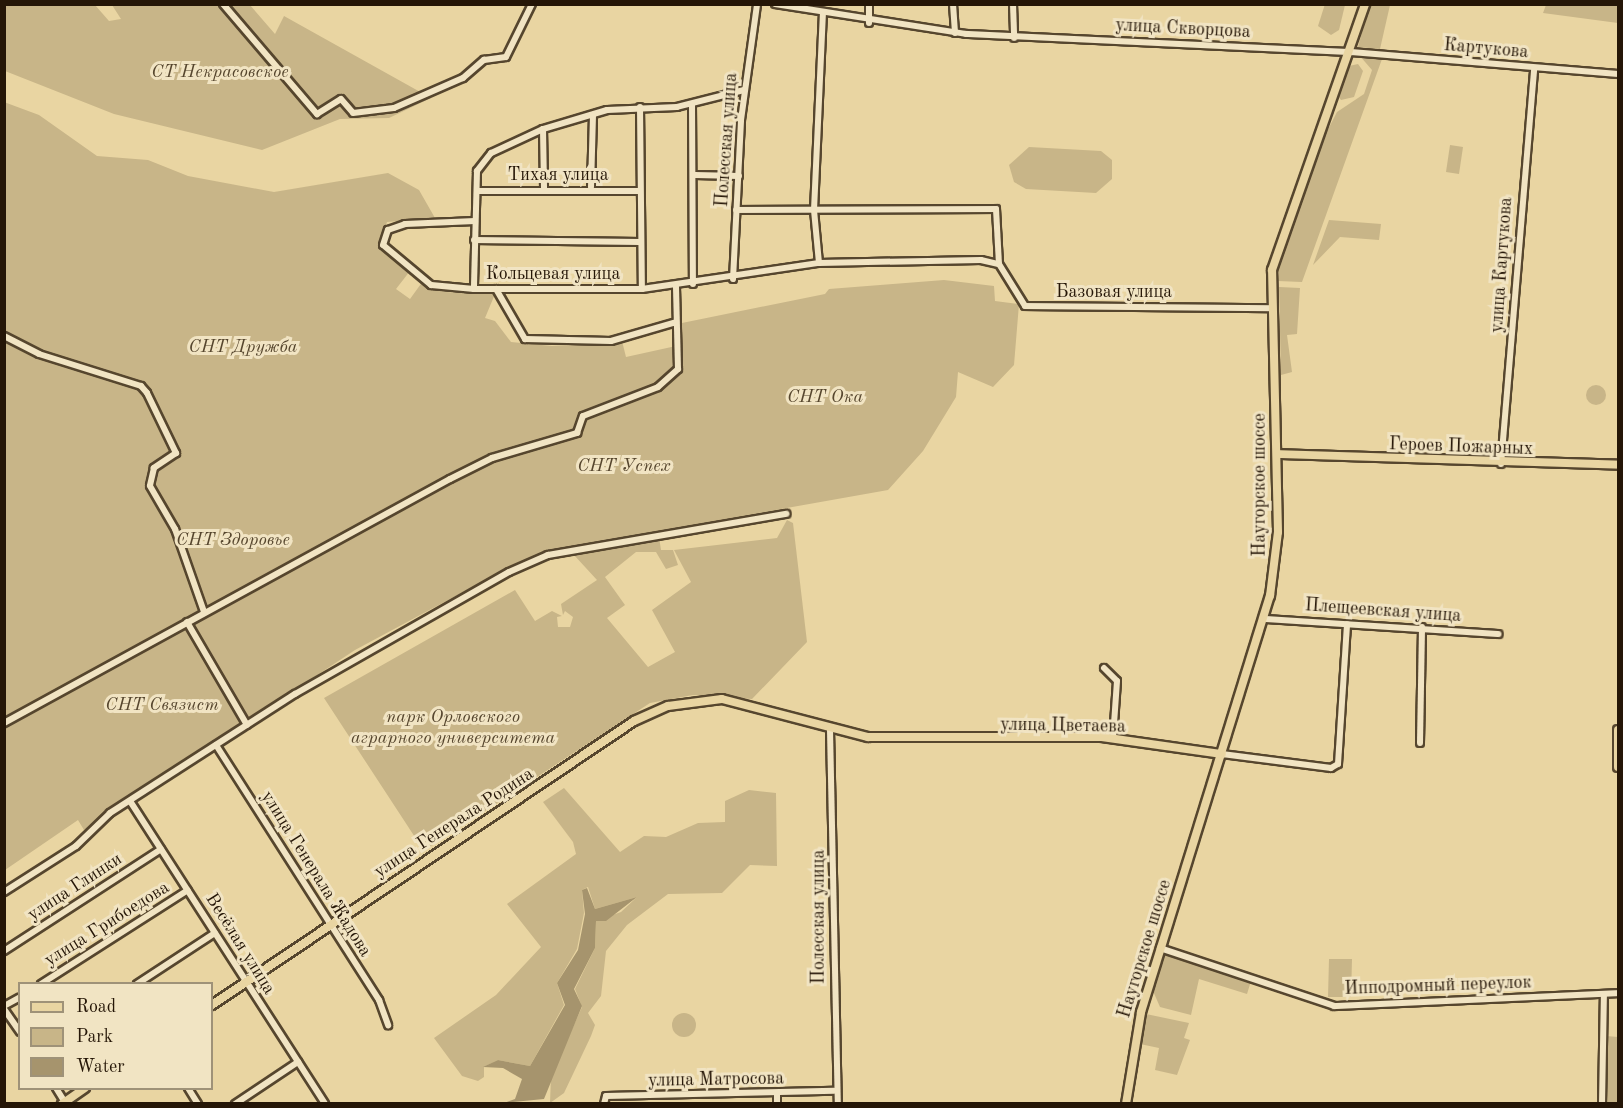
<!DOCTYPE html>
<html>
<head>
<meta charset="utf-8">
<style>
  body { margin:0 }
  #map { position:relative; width:1623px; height:1108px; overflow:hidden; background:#e9d5a2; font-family:"Old Standard TT",serif }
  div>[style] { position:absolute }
  .green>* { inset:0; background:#c8b588 }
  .round { border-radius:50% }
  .water>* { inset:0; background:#a6946d }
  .roads { filter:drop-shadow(2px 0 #56462e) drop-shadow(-2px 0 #56462e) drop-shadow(0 2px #56462e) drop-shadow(0 -2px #56462e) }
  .minor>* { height:6px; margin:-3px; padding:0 3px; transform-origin:3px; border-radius:3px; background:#f1e4c3 }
  .major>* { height:8px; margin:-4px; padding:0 4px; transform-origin:4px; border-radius:4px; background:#e9d5a2 }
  span { translate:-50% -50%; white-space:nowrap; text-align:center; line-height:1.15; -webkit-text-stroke:6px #f1e4c3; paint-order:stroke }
  .street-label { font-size:18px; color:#251607 }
  .park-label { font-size:18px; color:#56462e; font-style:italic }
  .frame { position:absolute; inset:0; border:6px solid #251607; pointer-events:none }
  .legend { position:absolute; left:18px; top:982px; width:195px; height:108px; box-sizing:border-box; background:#f1e4c3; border:2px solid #9f9278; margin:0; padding:8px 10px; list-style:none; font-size:18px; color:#251607 }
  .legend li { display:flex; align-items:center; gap:12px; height:30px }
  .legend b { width:30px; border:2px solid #9f9278 }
</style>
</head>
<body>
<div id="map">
  <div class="green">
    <div style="clip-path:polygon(1325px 4px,1345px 5px,1339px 30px,1331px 35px,1318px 26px)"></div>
    <div style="clip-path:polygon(4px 5px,95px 5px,109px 21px,121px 19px,112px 5px,250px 5px,275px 34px,284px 16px,431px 98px,389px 118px,340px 119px,262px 150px,114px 114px,5px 71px)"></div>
    <div style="clip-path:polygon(1369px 5px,1390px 5px,1380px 49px,1358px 47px)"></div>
    <div style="clip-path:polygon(1546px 5px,1618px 5px,1618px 23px,1543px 13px)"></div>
    <div style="clip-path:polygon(1359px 55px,1382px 59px,1302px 282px,1278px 281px,1279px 254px,1323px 139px,1337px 112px,1364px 94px,1372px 70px)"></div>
    <div style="clip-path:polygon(1358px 64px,1363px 71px,1354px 97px,1341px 100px,1338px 96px,1349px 66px)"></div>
    <div style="clip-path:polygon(4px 102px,39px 115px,97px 156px,148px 160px,188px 176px,274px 192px,388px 173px,419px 190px,435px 218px,387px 222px,380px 244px,410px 271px,396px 289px,410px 299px,423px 281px,444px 292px,495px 294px,485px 318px,495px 321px,511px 342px,552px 346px,622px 341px,626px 357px,676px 346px,677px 324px,825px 294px,829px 289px,944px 280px,994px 286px,995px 301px,1019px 304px,1014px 365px,993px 387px,958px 372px,956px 397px,923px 451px,888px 490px,556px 549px,517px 563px,355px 650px,84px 830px,78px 820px,5px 870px)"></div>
    <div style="clip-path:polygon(1450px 145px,1463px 147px,1459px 174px,1446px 172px)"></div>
    <div style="clip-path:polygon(1029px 147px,1101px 151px,1112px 160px,1112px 179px,1096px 193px,1026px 189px,1014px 182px,1009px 165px)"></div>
    <div style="clip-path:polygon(1329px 220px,1381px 224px,1379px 240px,1340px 237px,1313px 265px)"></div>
    <div style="clip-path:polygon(1279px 287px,1300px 288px,1297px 334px,1287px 335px,1292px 372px,1281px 375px)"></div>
    <div class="round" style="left:1586px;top:385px;width:20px;height:20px"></div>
    <div style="clip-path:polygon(787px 520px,793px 523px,807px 642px,752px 699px,693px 695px,650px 703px,424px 851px,324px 698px,515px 590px,535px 621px,552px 611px,562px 616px,557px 617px,558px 627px,570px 627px,573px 617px,565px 611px,563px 615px,561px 604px,597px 580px,574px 555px,659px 537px,661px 550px,673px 550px,678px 565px,666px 569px,656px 552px,636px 552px,605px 577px,625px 605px,607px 618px,648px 667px,675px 652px,652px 610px,691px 582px,674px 550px,777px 538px)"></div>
    <div style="clip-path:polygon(564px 788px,620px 852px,644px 836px,666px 837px,698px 823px,725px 822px,725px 801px,749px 790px,776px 793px,777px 866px,750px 865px,722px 893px,668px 894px,627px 925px,606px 951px,601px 996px,588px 1013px,595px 1025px,591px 1036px,564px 1093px,550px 1103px,551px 1076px,582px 1007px,575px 989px,595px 948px,596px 921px,621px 912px,637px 897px,595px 909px,588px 887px,582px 890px,584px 913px,577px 949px,557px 983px,564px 1005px,530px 1066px,498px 1060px,484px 1067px,484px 1077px,478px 1081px,462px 1076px,434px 1038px,496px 995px,541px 947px,507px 904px,576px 854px,573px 842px,543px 802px)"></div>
    <div style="clip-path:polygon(1164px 952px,1251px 981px,1247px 994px,1199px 979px,1191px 1015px,1160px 1007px,1153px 991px)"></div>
    <div style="clip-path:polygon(1329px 959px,1352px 959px,1351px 997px,1328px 997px)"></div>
    <div class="round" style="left:672px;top:1013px;width:24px;height:24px"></div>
    <div style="clip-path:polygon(1146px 1014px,1189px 1023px,1184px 1038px,1190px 1040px,1177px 1075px,1155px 1070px,1159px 1048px,1140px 1044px)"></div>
    <div style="clip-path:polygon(1606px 1036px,1618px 1037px,1618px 1103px,1606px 1103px)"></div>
  </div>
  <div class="water">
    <div style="clip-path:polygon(587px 888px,595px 909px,637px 897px,606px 921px,596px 921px,595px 948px,574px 989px,582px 1006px,544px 1099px,504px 1103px,515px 1099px,522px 1079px,503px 1068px,483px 1067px,498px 1060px,530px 1066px,565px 1005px,557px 983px,578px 950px,585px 914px,582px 890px)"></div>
  </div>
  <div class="roads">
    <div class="minor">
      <div style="left:223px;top:4px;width:145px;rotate:49.5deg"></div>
      <div style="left:317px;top:114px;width:28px;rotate:-32deg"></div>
      <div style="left:341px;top:99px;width:18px;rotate:49deg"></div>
      <div style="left:353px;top:113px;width:41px;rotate:-7deg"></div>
      <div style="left:394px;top:108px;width:75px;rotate:-23.5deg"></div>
      <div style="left:463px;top:78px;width:28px;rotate:-41deg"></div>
      <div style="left:484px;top:60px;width:22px;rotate:-8deg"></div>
      <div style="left:506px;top:57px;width:59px;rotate:-63.9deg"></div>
      <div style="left:775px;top:4px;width:193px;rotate:8.9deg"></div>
      <div style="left:966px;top:34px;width:385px;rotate:2.7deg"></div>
      <div style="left:1351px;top:52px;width:268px;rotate:4.7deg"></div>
      <div style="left:869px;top:4px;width:19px;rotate:90deg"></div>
      <div style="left:953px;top:4px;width:29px;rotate:86deg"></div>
      <div style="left:1013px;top:4px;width:34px;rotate:88deg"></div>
      <div style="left:744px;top:90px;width:69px;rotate:165.8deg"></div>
      <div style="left:677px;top:107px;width:70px;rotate:177.5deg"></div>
      <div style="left:607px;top:110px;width:67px;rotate:163.5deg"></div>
      <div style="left:543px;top:129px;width:57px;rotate:155.2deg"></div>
      <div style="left:491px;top:153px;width:23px;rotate:128deg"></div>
      <div style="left:477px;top:171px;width:118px;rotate:91.5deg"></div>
      <div style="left:474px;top:289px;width:168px"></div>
      <div style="left:642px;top:289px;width:179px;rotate:-8.4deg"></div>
      <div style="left:819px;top:263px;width:162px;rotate:-1.1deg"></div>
      <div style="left:981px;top:260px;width:18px;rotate:13deg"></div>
      <div style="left:999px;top:264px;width:49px;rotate:58.2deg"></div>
      <div style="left:1025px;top:306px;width:246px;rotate:0.5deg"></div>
      <div style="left:692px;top:104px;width:180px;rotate:89.7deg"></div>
      <div style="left:640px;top:107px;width:182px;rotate:89.4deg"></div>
      <div style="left:543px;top:129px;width:59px;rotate:89deg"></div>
      <div style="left:695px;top:175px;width:44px;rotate:1.3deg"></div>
      <div style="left:591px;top:187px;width:72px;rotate:-88.4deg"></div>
      <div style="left:477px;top:191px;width:163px"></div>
      <div style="left:736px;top:210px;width:260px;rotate:-0.2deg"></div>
      <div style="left:996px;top:209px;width:55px;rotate:86.9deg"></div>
      <div style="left:474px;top:240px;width:166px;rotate:0.7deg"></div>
      <div style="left:819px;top:263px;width:53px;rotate:-95.4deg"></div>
      <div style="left:814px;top:210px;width:196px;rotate:-87.4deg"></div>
      <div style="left:733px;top:279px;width:159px;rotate:-87.1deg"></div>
      <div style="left:741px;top:120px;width:117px;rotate:-82.1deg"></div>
      <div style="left:474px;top:289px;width:43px;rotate:-174.7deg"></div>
      <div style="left:431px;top:285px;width:62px;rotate:-140.2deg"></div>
      <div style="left:383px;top:245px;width:16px;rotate:-72deg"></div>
      <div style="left:388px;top:230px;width:18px;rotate:-19deg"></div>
      <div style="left:405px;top:224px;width:70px;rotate:-2.5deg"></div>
      <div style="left:496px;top:289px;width:58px;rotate:59.9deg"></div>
      <div style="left:525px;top:339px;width:86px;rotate:1.3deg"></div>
      <div style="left:611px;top:341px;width:65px;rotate:-16.2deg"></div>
      <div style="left:4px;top:336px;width:39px;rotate:27deg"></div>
      <div style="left:39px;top:354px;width:107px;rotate:17.4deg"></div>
      <div style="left:141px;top:386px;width:9px;rotate:49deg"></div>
      <div style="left:147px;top:393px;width:67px;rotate:64.2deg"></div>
      <div style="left:176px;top:453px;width:27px;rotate:146deg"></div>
      <div style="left:154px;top:468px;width:18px;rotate:103deg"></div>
      <div style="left:150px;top:486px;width:50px;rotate:59.8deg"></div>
      <div style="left:175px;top:529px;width:88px;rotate:70.7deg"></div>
      <div style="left:1501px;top:464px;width:397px;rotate:-85.2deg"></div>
      <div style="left:1265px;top:619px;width:234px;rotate:3.7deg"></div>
      <div style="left:187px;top:622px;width:119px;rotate:59.8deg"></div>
      <div style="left:1104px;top:668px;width:18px;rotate:45deg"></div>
      <div style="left:1117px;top:681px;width:57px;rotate:94deg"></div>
      <div style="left:4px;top:723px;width:508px;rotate:-28.68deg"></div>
      <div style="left:450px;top:479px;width:47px;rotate:-26.6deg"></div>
      <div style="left:492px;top:458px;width:89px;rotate:-16.4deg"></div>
      <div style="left:577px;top:433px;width:18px;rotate:-71deg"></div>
      <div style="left:583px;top:416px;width:80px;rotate:-21.1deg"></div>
      <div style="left:658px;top:387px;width:27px;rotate:-42deg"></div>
      <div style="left:678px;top:369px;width:83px;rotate:-91.4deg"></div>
      <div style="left:830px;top:730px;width:374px;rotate:88.8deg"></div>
      <div style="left:1420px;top:743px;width:116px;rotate:-89deg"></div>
      <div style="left:216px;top:745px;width:303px;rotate:57.4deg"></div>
      <div style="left:379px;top:1000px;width:27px;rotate:70deg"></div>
      <div style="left:1222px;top:754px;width:110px;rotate:7.3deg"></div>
      <div style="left:1331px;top:768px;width:8px;rotate:-30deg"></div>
      <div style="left:1338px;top:764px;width:140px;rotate:-86.3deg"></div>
      <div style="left:130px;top:801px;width:360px;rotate:57.2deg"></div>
      <div style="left:4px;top:892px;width:85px;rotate:-32.6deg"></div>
      <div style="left:76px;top:846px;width:47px;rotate:-44.1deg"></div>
      <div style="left:110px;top:813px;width:220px;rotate:-32.8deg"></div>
      <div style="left:295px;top:694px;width:246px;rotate:-29.7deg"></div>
      <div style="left:509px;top:572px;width:43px;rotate:-23.6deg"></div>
      <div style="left:548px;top:555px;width:242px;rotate:-9.8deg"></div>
      <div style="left:1160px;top:948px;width:183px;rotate:18.4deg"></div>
      <div style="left:1334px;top:1006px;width:284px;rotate:-2.6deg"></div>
      <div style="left:4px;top:951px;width:187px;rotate:-33deg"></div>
      <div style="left:41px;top:984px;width:174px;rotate:-32.6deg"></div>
      <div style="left:137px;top:984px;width:93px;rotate:-33.2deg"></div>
      <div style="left:4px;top:1006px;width:18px;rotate:-29deg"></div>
      <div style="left:4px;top:1009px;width:28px;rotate:55deg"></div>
      <div style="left:56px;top:1088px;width:19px;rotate:58deg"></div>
      <div style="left:188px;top:1088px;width:19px;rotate:58deg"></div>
      <div style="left:235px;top:1104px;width:76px;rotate:-33.7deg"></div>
      <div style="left:604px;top:1104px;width:8px;rotate:-76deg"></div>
      <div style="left:606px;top:1096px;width:228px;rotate:-1.3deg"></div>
      <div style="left:777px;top:1104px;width:10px;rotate:-90deg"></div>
      <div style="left:1602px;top:1104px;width:110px;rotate:-89deg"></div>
    </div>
    <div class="major">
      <div style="left:1277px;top:454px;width:341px;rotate:1.8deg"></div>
      <div style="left:1618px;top:730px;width:37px;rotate:90deg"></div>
      <div style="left:212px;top:1005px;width:509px;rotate:-33.94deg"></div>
      <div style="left:634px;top:721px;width:37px;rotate:-24deg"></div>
      <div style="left:668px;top:706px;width:54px;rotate:-7.4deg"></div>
      <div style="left:722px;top:699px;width:151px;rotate:14.6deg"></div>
      <div style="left:868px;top:737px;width:234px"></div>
      <div style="left:1102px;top:737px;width:121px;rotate:8.1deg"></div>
      <div style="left:62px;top:1104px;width:28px;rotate:-35deg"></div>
      <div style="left:1126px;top:1104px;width:93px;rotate:-80.7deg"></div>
      <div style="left:1141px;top:1012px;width:436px;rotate:-72.8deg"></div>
      <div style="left:1270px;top:596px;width:64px;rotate:-82.9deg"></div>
      <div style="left:1278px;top:532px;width:262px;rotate:-91.3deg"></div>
      <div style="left:1272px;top:270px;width:282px;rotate:-70.7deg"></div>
    </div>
  </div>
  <div class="street-label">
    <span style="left:1183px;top:29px;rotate:3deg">улица Скворцова</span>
    <span style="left:1486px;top:49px;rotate:5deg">Картукова</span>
    <span style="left:727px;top:140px;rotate:-86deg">Полесская улица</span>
    <span style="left:558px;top:175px">Тихая улица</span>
    <span style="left:1502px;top:265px;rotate:-86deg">улица Картукова</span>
    <span style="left:553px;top:274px">Кольцевая улица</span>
    <span style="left:1114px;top:292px">Базовая улица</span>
    <span style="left:1461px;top:447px;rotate:2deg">Героев Пожарных</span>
    <span style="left:1260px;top:485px;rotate:-90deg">Наугорское шоссе</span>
    <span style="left:1383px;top:611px;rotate:4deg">Плещеевская улица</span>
    <span style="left:1063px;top:726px;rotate:1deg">улица Цветаева</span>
    <span style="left:454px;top:823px;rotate:-33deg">улица Генерала Родина</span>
    <span style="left:316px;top:874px;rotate:58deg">улица Генерала Жадова</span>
    <span style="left:75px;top:887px;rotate:-33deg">улица Глинки</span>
    <span style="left:819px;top:917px;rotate:-90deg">Полесская улица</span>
    <span style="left:107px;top:924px;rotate:-32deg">улица Грибоедова</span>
    <span style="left:240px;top:944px;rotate:58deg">Весёлая улица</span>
    <span style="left:1145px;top:949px;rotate:-73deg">Наугорское шоссе</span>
    <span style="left:1438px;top:986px;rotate:-2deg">Ипподромный переулок</span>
    <span style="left:716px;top:1080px;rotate:-1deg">улица Матросова</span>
  </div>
  <div class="park-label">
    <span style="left:220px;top:72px">СТ Некрасовское</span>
    <span style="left:243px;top:347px">СНТ Дружба</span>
    <span style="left:825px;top:397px">СНТ Ока</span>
    <span style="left:624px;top:466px">СНТ Успех</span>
    <span style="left:233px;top:540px">СНТ Здоровье</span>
    <span style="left:162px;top:705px">СНТ Связист</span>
    <span style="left:453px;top:728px">парк Орловского<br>аграрного университета</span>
  </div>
  <div class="frame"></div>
  <ul class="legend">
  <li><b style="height:8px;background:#e9d5a2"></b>Road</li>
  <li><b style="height:16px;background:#c8b588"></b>Park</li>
  <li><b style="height:16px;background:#a6946d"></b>Water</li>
  </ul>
</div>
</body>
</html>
